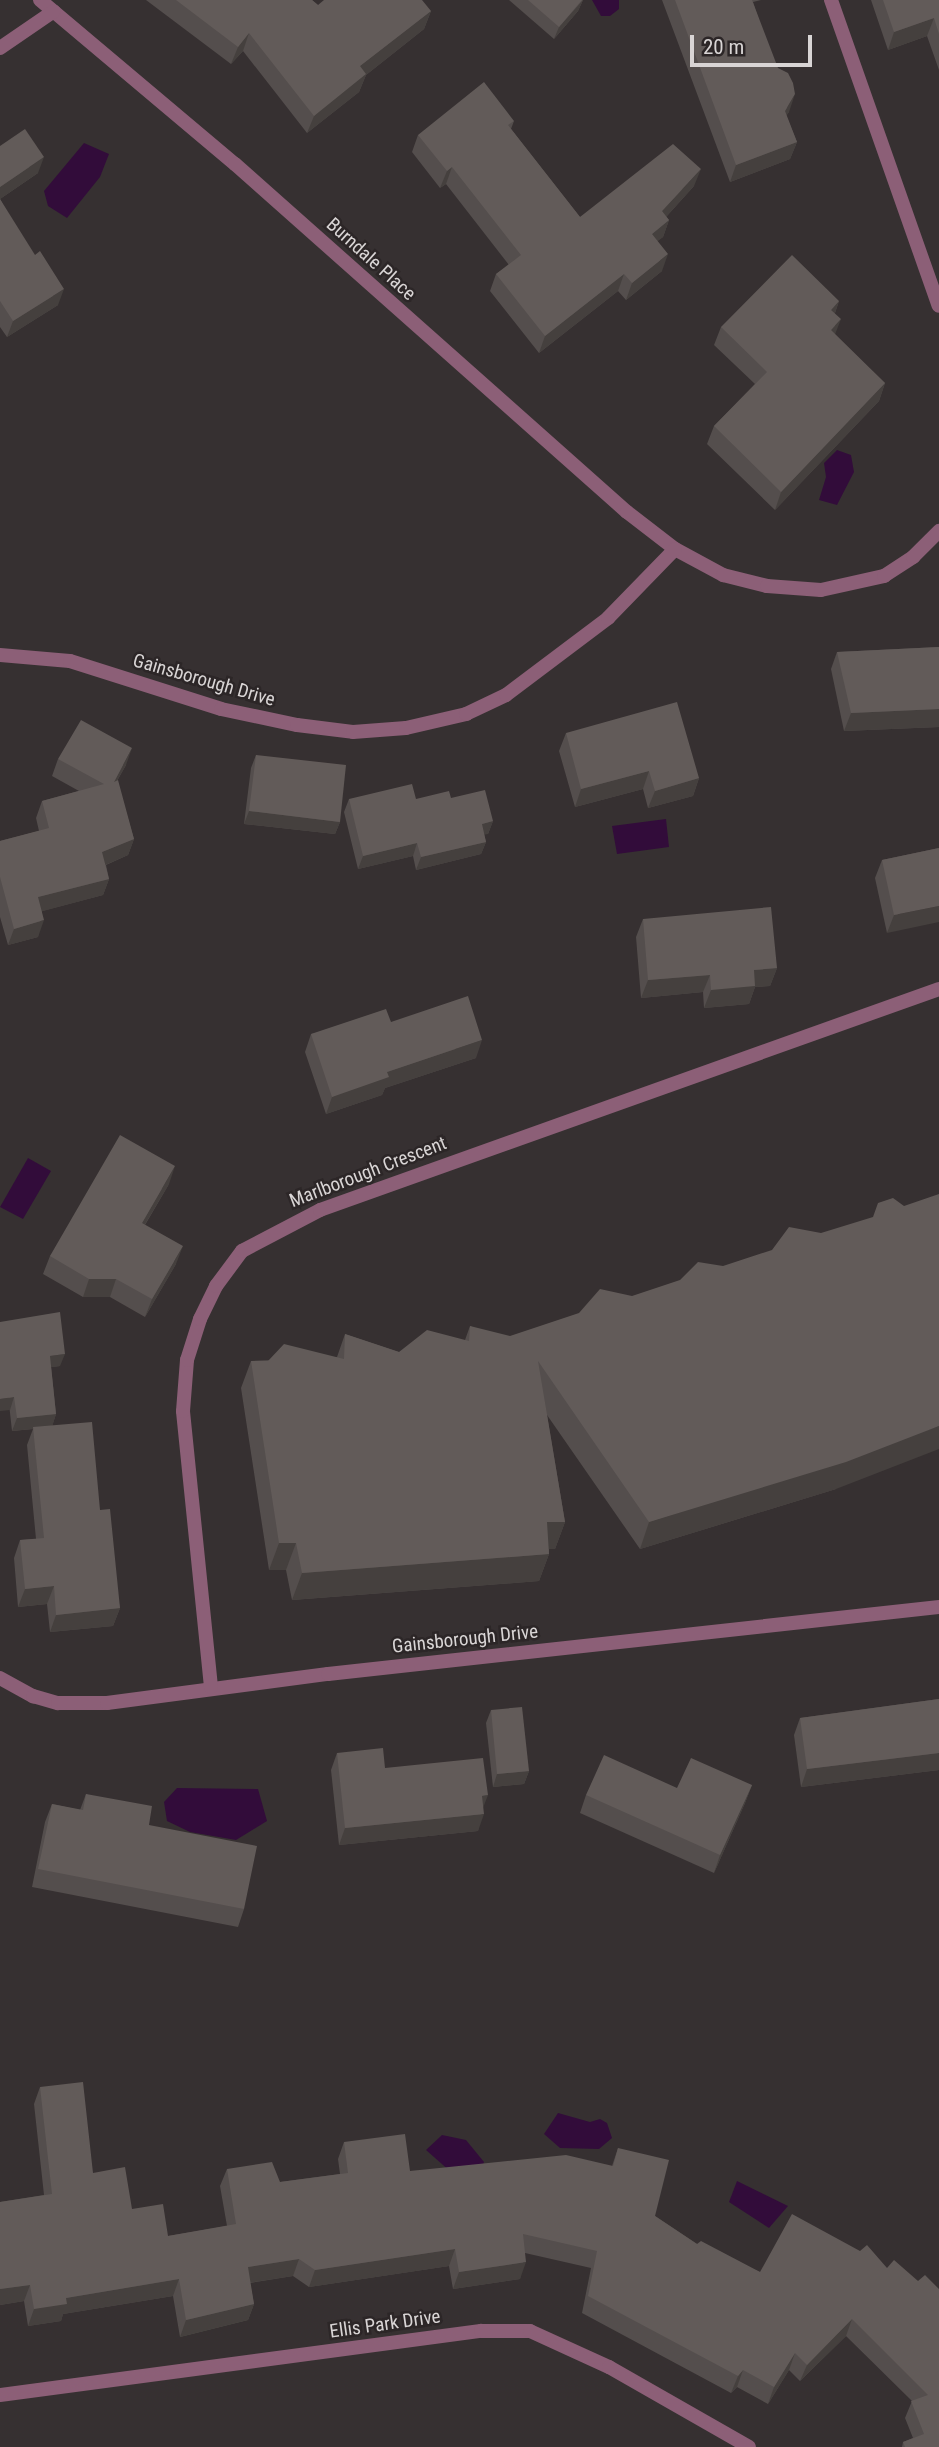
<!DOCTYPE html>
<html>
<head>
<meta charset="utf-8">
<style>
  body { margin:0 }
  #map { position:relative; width:939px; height:2447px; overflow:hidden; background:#363031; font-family:"Roboto Condensed",sans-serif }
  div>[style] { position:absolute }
  .water>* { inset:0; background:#320c3a }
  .street>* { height:14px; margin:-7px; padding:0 7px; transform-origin:7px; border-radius:7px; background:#8c5f77 }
  .wall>* { inset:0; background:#544e4d }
  .shaded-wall>* { inset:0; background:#45403e }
  .building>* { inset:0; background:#625b59 }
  span { translate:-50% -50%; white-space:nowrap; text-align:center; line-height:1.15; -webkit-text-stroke:5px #2c2627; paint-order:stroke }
  .street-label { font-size:19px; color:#d9d5d5 }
  .scale { position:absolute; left:690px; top:35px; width:122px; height:32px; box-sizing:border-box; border:4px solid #d9d5d5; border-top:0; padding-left:9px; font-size:21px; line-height:24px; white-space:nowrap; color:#d9d5d5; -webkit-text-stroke:5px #2c2627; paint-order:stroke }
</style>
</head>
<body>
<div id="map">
  <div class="water">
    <div style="clip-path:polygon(592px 0,619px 0,619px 9px,610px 16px,601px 16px)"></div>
    <div style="clip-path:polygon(84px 143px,109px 154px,100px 177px,67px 218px,48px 206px,44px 191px)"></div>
    <div style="clip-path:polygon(837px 450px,851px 455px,854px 472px,837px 505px,819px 500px,826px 477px,824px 463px)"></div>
    <div style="clip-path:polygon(666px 819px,669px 847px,617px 854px,612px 826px)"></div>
    <div style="clip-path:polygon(28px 1158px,51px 1171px,23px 1219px,0 1207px)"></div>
    <div style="clip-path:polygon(177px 1788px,258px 1789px,267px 1821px,236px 1840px,190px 1832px,167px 1821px,164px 1802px)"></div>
    <div style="clip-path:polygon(558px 2113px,590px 2122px,600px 2119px,607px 2123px,612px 2138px,599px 2149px,560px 2148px,544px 2134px)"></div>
    <div style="clip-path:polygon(442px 2135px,466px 2140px,484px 2162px,476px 2181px,460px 2180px,426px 2150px)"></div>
    <div style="clip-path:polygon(737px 2181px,788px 2206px,769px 2228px,729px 2202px)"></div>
  </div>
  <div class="street">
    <div style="left:40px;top:0;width:255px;rotate:40.1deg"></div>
    <div style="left:235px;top:164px;width:524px;rotate:41.6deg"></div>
    <div style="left:627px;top:512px;width:61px;rotate:37.6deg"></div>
    <div style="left:675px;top:549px;width:55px;rotate:28.4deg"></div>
    <div style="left:723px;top:575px;width:45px;rotate:14deg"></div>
    <div style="left:767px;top:586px;width:54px;rotate:4.2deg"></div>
    <div style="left:821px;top:590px;width:65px;rotate:-12.5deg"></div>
    <div style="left:884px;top:576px;width:35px;rotate:-33deg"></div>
    <div style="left:913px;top:557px;width:37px;rotate:-45deg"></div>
    <div style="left:831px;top:0;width:324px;rotate:70.6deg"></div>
    <div style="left:0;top:48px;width:65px;rotate:-34.4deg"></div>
    <div style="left:0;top:655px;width:70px;rotate:4.9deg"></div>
    <div style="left:70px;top:661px;width:158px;rotate:17.6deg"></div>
    <div style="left:221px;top:709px;width:78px;rotate:11.9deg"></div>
    <div style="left:297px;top:725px;width:56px;rotate:7.1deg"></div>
    <div style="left:353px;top:732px;width:53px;rotate:-4.3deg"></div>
    <div style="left:406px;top:728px;width:62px;rotate:-13.1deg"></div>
    <div style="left:466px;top:714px;width:44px;rotate:-25.4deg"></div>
    <div style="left:506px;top:695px;width:128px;rotate:-37deg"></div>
    <div style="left:608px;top:618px;width:96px;rotate:-45.8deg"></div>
    <div style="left:0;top:1678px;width:38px;rotate:29deg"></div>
    <div style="left:33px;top:1696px;width:26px;rotate:16deg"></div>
    <div style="left:58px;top:1703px;width:49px"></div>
    <div style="left:107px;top:1703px;width:223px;rotate:-7.5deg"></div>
    <div style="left:328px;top:1674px;width:615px;rotate:-6.26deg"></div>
    <div style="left:211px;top:1687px;width:277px;rotate:-95.8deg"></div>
    <div style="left:183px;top:1411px;width:51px;rotate:-85.5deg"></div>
    <div style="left:187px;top:1360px;width:43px;rotate:-72.4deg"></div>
    <div style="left:200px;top:1319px;width:37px;rotate:-64deg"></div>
    <div style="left:216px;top:1286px;width:44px;rotate:-53.4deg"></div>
    <div style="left:242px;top:1251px;width:88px;rotate:-27.7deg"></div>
    <div style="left:320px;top:1210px;width:657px;rotate:-19.65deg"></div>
    <div style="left:0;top:2395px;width:485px;rotate:-7.6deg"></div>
    <div style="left:481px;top:2331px;width:49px"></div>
    <div style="left:530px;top:2331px;width:87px;rotate:24.5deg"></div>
    <div style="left:609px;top:2367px;width:161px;rotate:29.7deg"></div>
  </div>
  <div class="wall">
    <div style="clip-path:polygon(146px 0,312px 0,318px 5px,431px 11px,424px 29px,366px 75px,359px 92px,307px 133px,243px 51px,231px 64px)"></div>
    <div style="clip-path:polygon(509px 0,583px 0,578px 11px,554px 39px)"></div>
    <div style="clip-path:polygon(662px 0,761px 0,753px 2px,789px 112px,786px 115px,797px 142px,790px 159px,730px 182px)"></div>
    <div style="clip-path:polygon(871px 0,939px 0,939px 70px,927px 36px,888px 50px)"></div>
    <div style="clip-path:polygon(514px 121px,511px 129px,580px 217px,694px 186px,666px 217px,669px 220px,663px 237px,657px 241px,662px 271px,626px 300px,618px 291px,539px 353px,490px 291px,496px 274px,509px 265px,446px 184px,440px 188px,412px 152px,418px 135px)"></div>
    <div style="clip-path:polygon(0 146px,38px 173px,0 199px,58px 305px,7px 337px,0 327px)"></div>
    <div style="clip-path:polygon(839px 301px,835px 313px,835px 335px,885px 383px,879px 401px,775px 510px,707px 444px,714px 426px,755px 384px,714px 345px,721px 327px)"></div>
    <div style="clip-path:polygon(939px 647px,939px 727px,844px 731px,831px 669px,837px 652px)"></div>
    <div style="clip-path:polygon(566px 733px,699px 778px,693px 796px,648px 808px,643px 789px,575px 807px,559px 751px)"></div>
    <div style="clip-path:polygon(256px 755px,340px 822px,335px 834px,244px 824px,251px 768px)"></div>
    <div style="clip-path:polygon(58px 759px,126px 765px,117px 781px,134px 839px,128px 855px,106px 865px,109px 879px,103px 895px,42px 911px,38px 937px,8px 945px,0 917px,0 841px,39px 831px,36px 818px,42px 801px,79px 791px,52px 776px)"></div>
    <div style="clip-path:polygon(451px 798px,493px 821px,488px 834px,484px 834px,486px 842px,481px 854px,416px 870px,413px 856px,358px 869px,344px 812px,349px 799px,416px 799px)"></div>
    <div style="clip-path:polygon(939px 848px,887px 933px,875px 878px,882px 860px)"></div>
    <div style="clip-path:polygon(643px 919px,777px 968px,770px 986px,755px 987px,749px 1004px,704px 1008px,703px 992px,641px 998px,636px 937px)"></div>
    <div style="clip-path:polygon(391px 1022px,476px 1058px,385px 1088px,382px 1095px,326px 1114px,305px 1052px,311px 1034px)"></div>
    <div style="clip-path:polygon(169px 1184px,145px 1225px,176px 1264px,145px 1317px,110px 1297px,83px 1297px,43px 1274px,50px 1256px)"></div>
    <div style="clip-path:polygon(0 1322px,60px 1366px,51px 1367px,56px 1414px,52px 1426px,100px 1510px,120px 1608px,113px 1626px,50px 1632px,47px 1604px,18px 1607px,14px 1558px,20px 1540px,36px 1539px,27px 1445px,33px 1429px,12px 1431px)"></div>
    <div style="clip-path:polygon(470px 1326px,836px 1489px,640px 1549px,547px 1415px,565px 1522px,555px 1549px,549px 1549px,549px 1554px,539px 1581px,292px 1600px,286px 1570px,269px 1570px,241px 1388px,251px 1361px,337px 1357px,345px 1334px,399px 1352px,465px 1340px)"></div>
    <div style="clip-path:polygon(939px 1699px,939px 1770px,801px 1787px,794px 1735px,800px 1718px)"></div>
    <div style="clip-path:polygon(491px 1710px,529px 1771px,524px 1784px,493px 1787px,486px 1723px)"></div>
    <div style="clip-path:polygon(337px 1753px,385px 1768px,483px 1807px,478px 1831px,339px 1845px,331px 1770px)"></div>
    <div style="clip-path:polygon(752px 1785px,745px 1803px,714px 1873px,580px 1813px,586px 1795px,677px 1788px)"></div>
    <div style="clip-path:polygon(86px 1794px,149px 1825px,244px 1909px,238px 1927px,32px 1887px,45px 1822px,52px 1804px,80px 1810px)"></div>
    <div style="clip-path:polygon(40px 2087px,93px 2173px,132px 2209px,168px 2236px,227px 2226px,220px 2186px,227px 2169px,280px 2182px,340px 2174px,338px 2159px,344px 2142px,410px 2171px,612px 2166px,618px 2148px,655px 2216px,697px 2244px,760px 2272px,887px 2268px,918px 2281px,939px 2447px,902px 2447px,903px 2442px,913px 2438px,905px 2418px,912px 2401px,846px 2336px,800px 2381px,789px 2370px,768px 2404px,737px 2387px,731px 2393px,582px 2313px,591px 2268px,525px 2253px,520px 2279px,453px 2289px,449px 2266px,309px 2287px,293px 2276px,250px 2283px,254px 2304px,248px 2320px,180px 2337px,173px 2296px,63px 2314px,61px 2321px,28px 2326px,24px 2301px,0 2305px,0 2202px,44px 2195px,34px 2104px)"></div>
  </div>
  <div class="shaded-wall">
    <div style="clip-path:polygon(583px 0,578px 11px,554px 39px,559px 27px)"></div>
    <div style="clip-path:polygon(431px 11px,424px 29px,366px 75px,359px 92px,307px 133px,314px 116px,360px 66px)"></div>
    <div style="clip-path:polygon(934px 18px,927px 36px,888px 50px,894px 32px)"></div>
    <div style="clip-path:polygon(249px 33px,243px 51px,231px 64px,238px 47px)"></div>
    <div style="clip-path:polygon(795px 94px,789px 112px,778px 128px,785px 111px)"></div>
    <div style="clip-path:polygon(797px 142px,790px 159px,730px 182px,736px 165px)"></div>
    <div style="clip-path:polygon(44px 157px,38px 173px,0 199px,0 187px)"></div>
    <div style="clip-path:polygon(452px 167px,446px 184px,440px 188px,447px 171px)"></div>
    <div style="clip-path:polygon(701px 169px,694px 186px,656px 228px,662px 211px)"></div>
    <div style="clip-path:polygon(669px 220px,663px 237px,645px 251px,652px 234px)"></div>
    <div style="clip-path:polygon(668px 254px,662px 271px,626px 300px,632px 283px)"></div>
    <div style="clip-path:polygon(624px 274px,618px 291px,539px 353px,545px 336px)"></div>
    <div style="clip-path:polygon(64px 289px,58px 305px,7px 337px,13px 321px)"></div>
    <div style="clip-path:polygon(839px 301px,833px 319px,831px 310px)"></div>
    <div style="clip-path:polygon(841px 319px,834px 337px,831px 330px)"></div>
    <div style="clip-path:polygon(885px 383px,879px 401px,775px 510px,781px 492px)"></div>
    <div style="clip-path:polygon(939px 709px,939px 727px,844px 731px,851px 713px)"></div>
    <div style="clip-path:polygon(132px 748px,126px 765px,107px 798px,114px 782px)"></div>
    <div style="clip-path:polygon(649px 771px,643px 789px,575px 807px,581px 789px)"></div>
    <div style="clip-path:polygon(699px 778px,693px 796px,648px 808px,655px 791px)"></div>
    <div style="clip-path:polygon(249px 811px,340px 822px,335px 834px,244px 824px)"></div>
    <div style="clip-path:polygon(493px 821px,488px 834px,477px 836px,482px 824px)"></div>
    <div style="clip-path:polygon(134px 839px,128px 855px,96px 869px,102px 852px)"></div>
    <div style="clip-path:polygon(486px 842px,481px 854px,416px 870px,421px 857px)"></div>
    <div style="clip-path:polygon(417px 843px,413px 856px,358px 869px,363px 856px)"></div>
    <div style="clip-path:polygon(109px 879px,103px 895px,32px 914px,38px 897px)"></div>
    <div style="clip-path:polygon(939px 906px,939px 922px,887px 933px,894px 915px)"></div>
    <div style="clip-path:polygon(44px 920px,38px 937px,8px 945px,14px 929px)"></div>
    <div style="clip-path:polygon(777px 968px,770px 986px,755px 987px,749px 1004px,704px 1008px,711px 990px,754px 970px)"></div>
    <div style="clip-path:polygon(710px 975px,703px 992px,641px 998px,648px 980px)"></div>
    <div style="clip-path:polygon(482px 1040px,476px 1058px,385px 1088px,382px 1095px,326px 1114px,332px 1097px,387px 1072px)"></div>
    <div style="clip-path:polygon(175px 1166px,169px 1184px,135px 1241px,142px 1223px)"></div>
    <div style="clip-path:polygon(183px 1246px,176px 1264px,145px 1317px,152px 1299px)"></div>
    <div style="clip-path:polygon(89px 1279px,116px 1279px,110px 1297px,83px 1297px)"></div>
    <div style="clip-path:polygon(65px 1354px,60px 1366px,45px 1368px,50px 1356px)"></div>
    <div style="clip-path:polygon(14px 1397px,10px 1410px,0 1411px,0 1399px)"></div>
    <div style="clip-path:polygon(56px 1414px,52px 1427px,12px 1431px,17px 1418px)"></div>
    <div style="clip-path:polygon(939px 1426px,939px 1449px,836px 1489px,640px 1549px,649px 1522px)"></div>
    <div style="clip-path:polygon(547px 1522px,565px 1522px,555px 1549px,537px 1549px)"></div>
    <div style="clip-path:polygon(279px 1543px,296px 1543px,286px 1570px,269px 1570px)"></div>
    <div style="clip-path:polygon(549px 1554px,539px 1581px,292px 1600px,302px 1573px)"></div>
    <div style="clip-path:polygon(54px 1586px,47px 1604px,18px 1607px,25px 1589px)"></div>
    <div style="clip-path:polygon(120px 1608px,113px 1626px,50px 1632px,56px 1615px)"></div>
    <div style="clip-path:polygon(939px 1753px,939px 1770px,801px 1787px,807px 1769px)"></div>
    <div style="clip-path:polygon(529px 1771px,524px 1784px,493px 1787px,497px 1774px)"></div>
    <div style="clip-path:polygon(752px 1785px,745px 1803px,714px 1873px,720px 1855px)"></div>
    <div style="clip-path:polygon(488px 1795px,481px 1813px,482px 1796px)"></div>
    <div style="clip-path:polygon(484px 1814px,478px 1831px,339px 1845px,345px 1828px)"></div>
    <div style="clip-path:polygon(455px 2249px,449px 2266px,309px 2287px,315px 2270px)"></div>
    <div style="clip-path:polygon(299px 2259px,293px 2276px,241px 2284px,248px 2267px)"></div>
    <div style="clip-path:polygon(526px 2262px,520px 2279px,453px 2289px,459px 2272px)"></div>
    <div style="clip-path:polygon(179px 2279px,173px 2296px,63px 2314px,61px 2321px,28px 2326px,34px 2309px,66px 2298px)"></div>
    <div style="clip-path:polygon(30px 2285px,24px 2301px,0 2305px,0 2289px)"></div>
    <div style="clip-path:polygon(254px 2304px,248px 2320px,180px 2337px,186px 2320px)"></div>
    <div style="clip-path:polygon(852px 2319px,846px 2336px,800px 2381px,807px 2365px)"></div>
    <div style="clip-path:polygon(795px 2353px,789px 2370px,768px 2404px,774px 2387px)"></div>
    <div style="clip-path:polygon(743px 2370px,737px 2387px,731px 2393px,738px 2376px)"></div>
  </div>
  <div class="building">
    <div style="clip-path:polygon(176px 0,312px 0,318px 5px,324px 0,422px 0,431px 11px,360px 66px,366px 74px,314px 116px,249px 33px,238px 47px)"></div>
    <div style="clip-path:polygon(528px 0,582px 0,559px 27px)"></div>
    <div style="clip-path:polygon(675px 0,752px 0,778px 68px,788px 73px,793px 83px,795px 94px,785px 111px,797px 142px,736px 165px)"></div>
    <div style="clip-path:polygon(883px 0,939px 0,939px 34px,934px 18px,894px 32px)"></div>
    <div style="clip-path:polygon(484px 82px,514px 121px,508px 125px,580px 217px,673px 144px,701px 169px,662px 211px,669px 220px,652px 234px,668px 254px,632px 283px,624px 274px,545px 336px,496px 274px,521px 255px,452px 167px,447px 171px,418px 135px)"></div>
    <div style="clip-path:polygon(25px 129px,44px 157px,0 187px,0 146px)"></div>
    <div style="clip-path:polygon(0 199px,35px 255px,40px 251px,64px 289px,13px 321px,0 301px)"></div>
    <div style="clip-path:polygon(792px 255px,839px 301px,831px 310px,841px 319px,831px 330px,885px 383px,781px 492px,714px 426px,767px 372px,721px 327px)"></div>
    <div style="clip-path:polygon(939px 647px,939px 709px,851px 713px,837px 652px)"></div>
    <div style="clip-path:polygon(677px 702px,699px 778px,655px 791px,649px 771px,581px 789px,566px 733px)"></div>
    <div style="clip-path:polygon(81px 720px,132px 748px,114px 782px,118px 780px,134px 839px,102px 852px,109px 879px,38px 897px,44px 920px,14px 929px,0 877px,0 841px,49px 828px,42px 801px,104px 784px,58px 759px)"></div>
    <div style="clip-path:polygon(256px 755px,346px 765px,340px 822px,249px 811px)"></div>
    <div style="clip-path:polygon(412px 784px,416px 799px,449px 791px,451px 798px,485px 790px,493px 821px,482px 824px,486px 842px,421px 857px,417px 843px,363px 856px,349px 799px)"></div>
    <div style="clip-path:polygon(939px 848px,939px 906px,894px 915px,882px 860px)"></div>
    <div style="clip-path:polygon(771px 907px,777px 968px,754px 970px,755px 986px,711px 990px,710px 975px,648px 980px,643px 919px)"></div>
    <div style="clip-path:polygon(468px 996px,482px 1040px,387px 1072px,389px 1077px,332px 1097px,311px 1034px,386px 1009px,391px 1022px)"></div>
    <div style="clip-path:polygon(120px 1135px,175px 1166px,142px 1223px,183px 1246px,152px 1299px,116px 1279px,89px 1279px,50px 1256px)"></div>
    <div style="clip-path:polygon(939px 1194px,939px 1426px,846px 1462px,649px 1522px,538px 1361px,565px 1522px,547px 1522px,549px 1554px,302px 1573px,296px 1543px,279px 1543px,251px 1361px,268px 1361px,284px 1344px,344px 1359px,345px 1334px,399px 1352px,427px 1330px,469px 1341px,470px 1326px,510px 1336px,579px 1313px,600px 1289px,632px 1296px,680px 1280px,698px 1262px,723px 1266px,772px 1250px,789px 1227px,821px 1233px,873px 1217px,878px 1203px,893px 1198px,904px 1206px)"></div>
    <div style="clip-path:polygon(60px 1312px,65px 1354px,50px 1356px,56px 1414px,17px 1418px,14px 1397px,0 1399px,0 1322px)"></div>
    <div style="clip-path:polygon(92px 1422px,100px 1510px,110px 1509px,120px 1608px,56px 1615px,54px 1586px,25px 1589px,20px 1540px,44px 1538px,33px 1427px)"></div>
    <div style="clip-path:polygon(939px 1699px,939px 1753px,807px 1769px,800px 1718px)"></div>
    <div style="clip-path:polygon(522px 1707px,529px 1771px,497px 1774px,491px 1710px)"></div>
    <div style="clip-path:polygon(383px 1748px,385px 1768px,483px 1758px,488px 1795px,482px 1796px,484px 1814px,345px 1828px,337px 1753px)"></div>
    <div style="clip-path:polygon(604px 1755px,677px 1788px,691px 1758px,752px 1785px,720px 1855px,586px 1795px)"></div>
    <div style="clip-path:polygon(86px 1794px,152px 1806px,149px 1825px,257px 1846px,244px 1909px,38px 1869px,52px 1804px,83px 1810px)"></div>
    <div style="clip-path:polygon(83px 2082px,93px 2173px,125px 2167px,132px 2209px,163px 2204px,168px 2236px,236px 2224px,227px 2169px,272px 2162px,280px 2182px,348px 2173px,344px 2142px,405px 2134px,410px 2171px,566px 2155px,613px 2166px,618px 2148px,669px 2160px,655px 2216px,697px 2244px,701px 2241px,760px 2272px,792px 2214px,860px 2251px,867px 2245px,887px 2268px,894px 2260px,918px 2281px,925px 2275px,939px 2289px,939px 2447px,905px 2447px,903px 2442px,924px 2434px,911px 2401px,928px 2395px,852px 2319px,807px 2365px,795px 2353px,774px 2387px,743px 2370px,738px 2376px,588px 2296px,597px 2251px,523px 2234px,526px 2262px,459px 2272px,455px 2249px,315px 2270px,299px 2259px,248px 2267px,254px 2304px,186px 2320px,179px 2279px,66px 2298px,67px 2304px,34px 2309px,30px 2285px,0 2289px,0 2202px,52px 2194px,40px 2087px)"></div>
  </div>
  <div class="street-label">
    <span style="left:371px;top:259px;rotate:42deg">Burndale Place</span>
    <span style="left:204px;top:680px;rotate:16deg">Gainsborough Drive</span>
    <span style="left:368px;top:1172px;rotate:-21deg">Marlborough Crescent</span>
    <span style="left:465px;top:1639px;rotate:-6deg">Gainsborough Drive</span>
    <span style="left:385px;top:2324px;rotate:-8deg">Ellis Park Drive</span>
  </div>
  <div class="scale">20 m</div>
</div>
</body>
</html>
